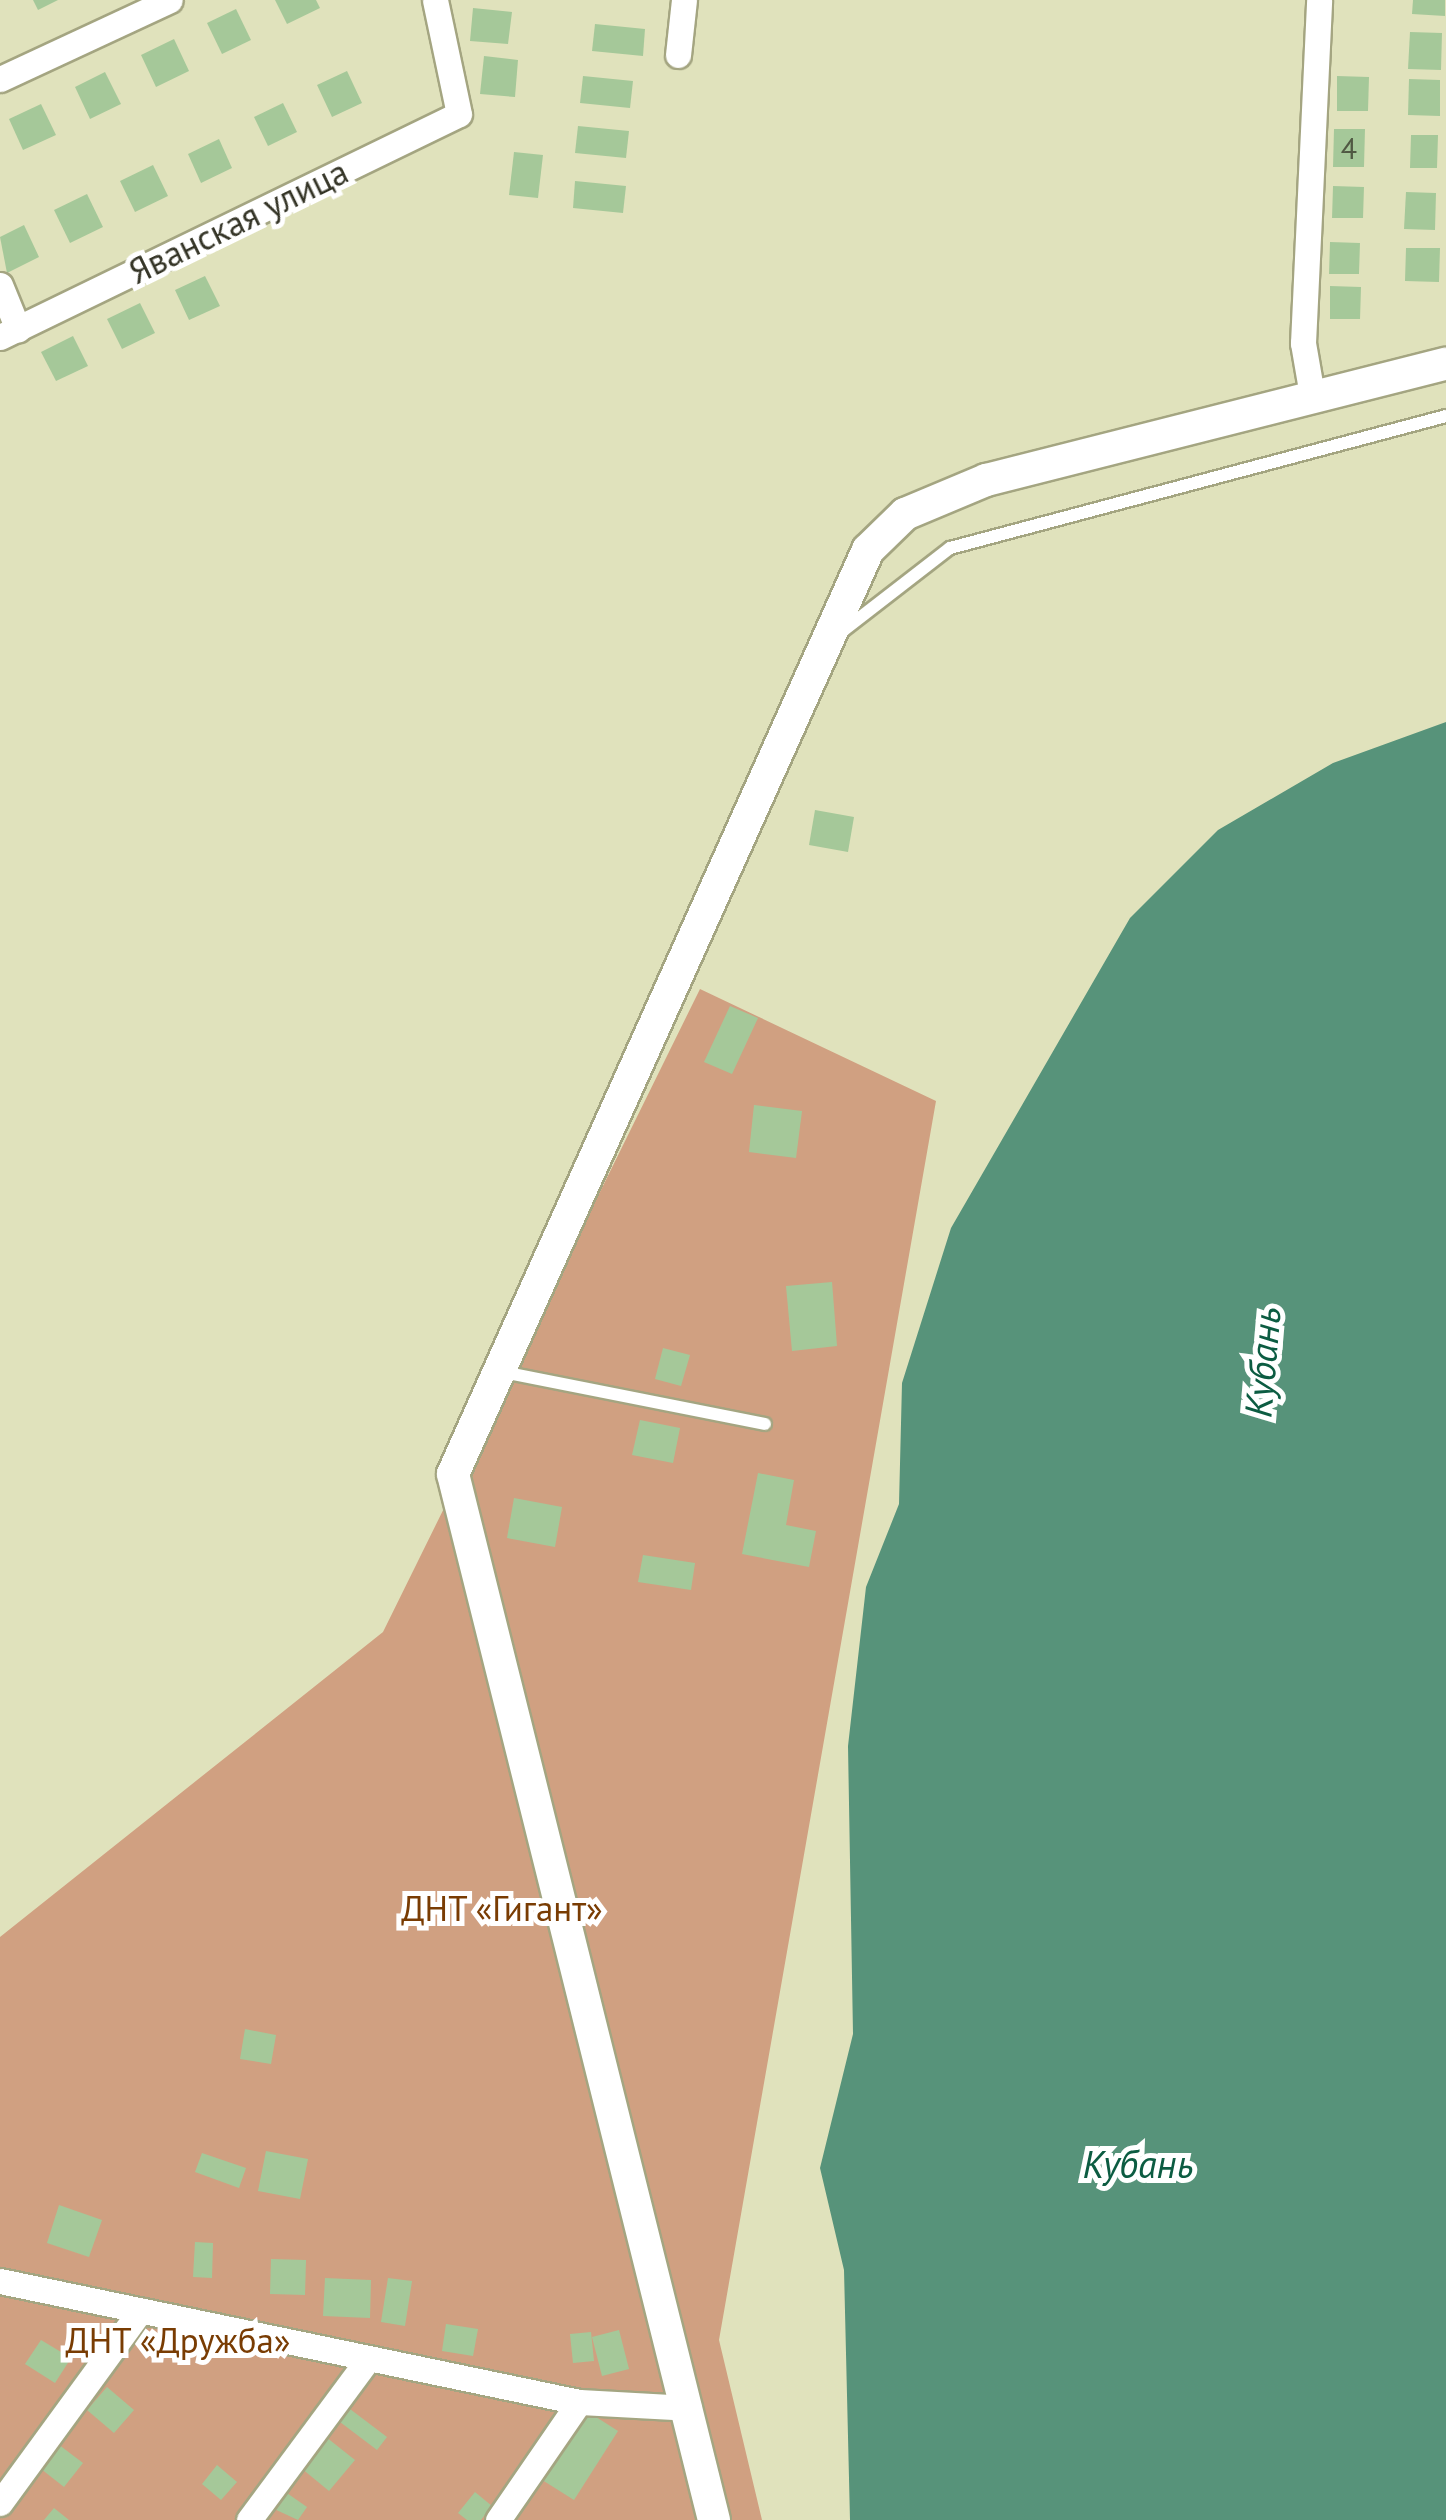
<!DOCTYPE html>
<html>
<head>
<meta charset="utf-8">
<style>
  body { margin:0 }
  #map { position:relative; width:1446px; height:2520px; overflow:hidden; background:#e0e2bc; font-family:"PT Sans",sans-serif }
  div>[style] { position:absolute }
  .green>* { inset:0; background:#d0a081 }
  .water>* { inset:0; background:#57937a }
  .building>* { inset:0; background:#a5c899 }
  .roads { filter:drop-shadow(2px 0 #a4a581) drop-shadow(-2px 0 #a4a581) drop-shadow(0 2px #a4a581) drop-shadow(0 -2px #a4a581) }
  .lane>* { height:12px; margin:-6px; padding:0 6px; transform-origin:6px; border-radius:6px; background:#fff }
  .street>* { height:25px; margin:-12.5px; padding:0 12.5px; transform-origin:12.5px; border-radius:12.5px; background:#fff }
  .secondary>* { height:32px; margin:-16px; padding:0 16px; transform-origin:16px; border-radius:16px; background:#fff }
  span { translate:-50% -50%; white-space:nowrap; text-align:center; line-height:1.15; -webkit-text-stroke:10px #fff; paint-order:stroke }
  .number-label { font-size:30px; color:#505943 }
  .number-label span { -webkit-text-stroke-width:0 }
  .street-label { font-size:35px; color:#343426 }
  .park-label { font-size:35px; color:#793c03 }
  .water-label { font-size:38px; color:#0c5c42; font-style:italic }
</style>
</head>
<body>
<div id="map">
  <div class="green">
    <div style="clip-path:polygon(700px 989px,936px 1101px,719px 2340px,762px 2520px,0 2520px,0 1937px,383px 1632px)"></div>
  </div>
  <div class="water">
    <div style="clip-path:polygon(1446px 722px,1446px 2520px,850px 2520px,844px 2270px,820px 2168px,853px 2034px,848px 1746px,866px 1587px,899px 1504px,902px 1383px,951px 1228px,1130px 918px,1218px 830px,1333px 763px)"></div>
  </div>
  <div class="building">
    <div style="clip-path:polygon(33px 0,58px 0,38px 10px)"></div>
    <div style="clip-path:polygon(275px 0,316px 0,320px 8px,287px 24px)"></div>
    <div style="clip-path:polygon(1413px 0,1445px 0,1445px 16px,1412px 14px)"></div>
    <div style="clip-path:polygon(473px 8px,512px 12px,508px 44px,470px 41px)"></div>
    <div style="clip-path:polygon(236px 9px,251px 40px,222px 54px,207px 23px)"></div>
    <div style="clip-path:polygon(595px 24px,645px 29px,643px 56px,592px 51px)"></div>
    <div style="clip-path:polygon(1410px 32px,1442px 33px,1441px 70px,1408px 69px)"></div>
    <div style="clip-path:polygon(174px 39px,189px 71px,156px 87px,141px 55px)"></div>
    <div style="clip-path:polygon(484px 56px,518px 60px,515px 97px,480px 94px)"></div>
    <div style="clip-path:polygon(347px 71px,362px 103px,332px 117px,317px 85px)"></div>
    <div style="clip-path:polygon(105px 72px,121px 104px,90px 119px,75px 87px)"></div>
    <div style="clip-path:polygon(583px 76px,633px 81px,630px 108px,580px 103px)"></div>
    <div style="clip-path:polygon(1337px 76px,1369px 77px,1368px 111px,1337px 111px)"></div>
    <div style="clip-path:polygon(1409px 79px,1440px 80px,1440px 116px,1408px 115px)"></div>
    <div style="clip-path:polygon(283px 103px,297px 132px,268px 146px,254px 117px)"></div>
    <div style="clip-path:polygon(41px 104px,56px 135px,23px 150px,9px 119px)"></div>
    <div style="clip-path:polygon(578px 126px,629px 131px,626px 158px,575px 153px)"></div>
    <div style="clip-path:polygon(1334px 129px,1365px 129px,1364px 167px,1333px 167px)"></div>
    <div style="clip-path:polygon(1411px 135px,1438px 135px,1437px 168px,1410px 168px)"></div>
    <div style="clip-path:polygon(219px 139px,232px 168px,201px 183px,188px 154px)"></div>
    <div style="clip-path:polygon(514px 152px,543px 155px,538px 198px,509px 195px)"></div>
    <div style="clip-path:polygon(153px 165px,168px 196px,135px 212px,120px 181px)"></div>
    <div style="clip-path:polygon(575px 181px,626px 186px,623px 213px,573px 208px)"></div>
    <div style="clip-path:polygon(1333px 186px,1364px 187px,1363px 218px,1332px 218px)"></div>
    <div style="clip-path:polygon(1406px 192px,1436px 193px,1435px 230px,1404px 229px)"></div>
    <div style="clip-path:polygon(87px 194px,103px 227px,70px 243px,54px 210px)"></div>
    <div style="clip-path:polygon(24px 225px,39px 257px,7px 273px,0 237px)"></div>
    <div style="clip-path:polygon(1330px 242px,1360px 243px,1359px 274px,1329px 274px)"></div>
    <div style="clip-path:polygon(1406px 248px,1440px 248px,1439px 282px,1405px 281px)"></div>
    <div style="clip-path:polygon(205px 276px,220px 306px,189px 320px,175px 290px)"></div>
    <div style="clip-path:polygon(1330px 286px,1361px 287px,1360px 319px,1330px 319px)"></div>
    <div style="clip-path:polygon(140px 303px,155px 333px,122px 349px,107px 319px)"></div>
    <div style="clip-path:polygon(73px 336px,88px 366px,56px 381px,41px 352px)"></div>
    <div style="clip-path:polygon(815px 810px,854px 817px,848px 852px,809px 845px)"></div>
    <div style="clip-path:polygon(730px 1006px,758px 1018px,732px 1074px,704px 1062px)"></div>
    <div style="clip-path:polygon(754px 1105px,802px 1111px,796px 1158px,749px 1152px)"></div>
    <div style="clip-path:polygon(832px 1282px,837px 1346px,792px 1351px,786px 1286px)"></div>
    <div style="clip-path:polygon(663px 1348px,690px 1355px,681px 1386px,655px 1379px)"></div>
    <div style="clip-path:polygon(640px 1420px,680px 1428px,673px 1463px,632px 1455px)"></div>
    <div style="clip-path:polygon(758px 1473px,794px 1480px,786px 1525px,816px 1531px,809px 1567px,742px 1554px)"></div>
    <div style="clip-path:polygon(514px 1498px,562px 1507px,555px 1547px,507px 1538px)"></div>
    <div style="clip-path:polygon(643px 1555px,695px 1563px,691px 1590px,638px 1582px)"></div>
    <div style="clip-path:polygon(245px 2029px,276px 2035px,271px 2064px,240px 2059px)"></div>
    <div style="clip-path:polygon(266px 2151px,308px 2159px,300px 2199px,258px 2191px)"></div>
    <div style="clip-path:polygon(202px 2153px,246px 2168px,239px 2188px,195px 2172px)"></div>
    <div style="clip-path:polygon(59px 2205px,102px 2220px,89px 2257px,47px 2243px)"></div>
    <div style="clip-path:polygon(195px 2242px,213px 2243px,212px 2278px,193px 2277px)"></div>
    <div style="clip-path:polygon(271px 2259px,306px 2260px,305px 2295px,270px 2294px)"></div>
    <div style="clip-path:polygon(325px 2278px,371px 2280px,370px 2318px,323px 2316px)"></div>
    <div style="clip-path:polygon(388px 2278px,412px 2281px,405px 2326px,381px 2322px)"></div>
    <div style="clip-path:polygon(446px 2324px,478px 2329px,473px 2356px,442px 2351px)"></div>
    <div style="clip-path:polygon(619px 2330px,629px 2369px,602px 2376px,592px 2337px)"></div>
    <div style="clip-path:polygon(591px 2332px,594px 2361px,573px 2363px,570px 2334px)"></div>
    <div style="clip-path:polygon(41px 2340px,71px 2358px,55px 2383px,25px 2364px)"></div>
    <div style="clip-path:polygon(107px 2387px,134px 2410px,114px 2433px,87px 2410px)"></div>
    <div style="clip-path:polygon(582px 2408px,618px 2431px,574px 2500px,539px 2478px)"></div>
    <div style="clip-path:polygon(350px 2409px,387px 2437px,377px 2450px,340px 2422px)"></div>
    <div style="clip-path:polygon(326px 2437px,355px 2460px,329px 2491px,301px 2468px)"></div>
    <div style="clip-path:polygon(54px 2441px,83px 2463px,64px 2487px,36px 2465px)"></div>
    <div style="clip-path:polygon(217px 2465px,237px 2482px,221px 2500px,202px 2484px)"></div>
    <div style="clip-path:polygon(284px 2491px,307px 2507px,298px 2520px,272px 2508px)"></div>
    <div style="clip-path:polygon(475px 2492px,492px 2506px,481px 2520px,467px 2520px,458px 2513px)"></div>
    <div style="clip-path:polygon(54px 2508px,69px 2520px,44px 2520px)"></div>
  </div>
  <div class="roads">
    <div class="lane">
      <div style="left:840px;top:633px;width:139px;rotate:-37.7deg"></div>
      <div style="left:950px;top:548px;width:513px;rotate:-14.9deg"></div>
      <div style="left:503px;top:1372px;width:267px;rotate:11.2deg"></div>
    </div>
    <div class="street">
      <div style="left:678px;top:55px;width:55px;rotate:-83.8deg"></div>
      <div style="left:0;top:79px;width:187px;rotate:-24.9deg"></div>
      <div style="left:0;top:285px;width:48px;rotate:67.8deg"></div>
      <div style="left:0;top:337px;width:510px;rotate:-25.91deg"></div>
      <div style="left:459px;top:114px;width:116px;rotate:-101.9deg"></div>
      <div style="left:1312px;top:395px;width:53px;rotate:-99.8deg"></div>
      <div style="left:1303px;top:343px;width:343px;rotate:-87.3deg"></div>
      <div style="left:0;top:2281px;width:592px;rotate:11.8deg"></div>
      <div style="left:579px;top:2402px;width:110px;rotate:3.1deg"></div>
      <div style="left:0;top:2503px;width:238px;rotate:-53.9deg"></div>
      <div style="left:249px;top:2520px;width:197px;rotate:-53.5deg"></div>
      <div style="left:498px;top:2520px;width:143px;rotate:-55.5deg"></div>
    </div>
    <div class="secondary">
      <div style="left:714px;top:2520px;width:1078px;rotate:-104.01deg"></div>
      <div style="left:453px;top:1474px;width:1013px;rotate:-65.81deg"></div>
      <div style="left:868px;top:550px;width:52px;rotate:-44.2deg"></div>
      <div style="left:905px;top:514px;width:88px;rotate:-22.8deg"></div>
      <div style="left:986px;top:480px;width:474px;rotate:-14.2deg"></div>
    </div>
  </div>
  <div class="number-label">
    <span style="left:1349px;top:148px">4</span>
  </div>
  <div class="street-label">
    <span style="left:238px;top:221px;rotate:-26deg">Яванская улица</span>
  </div>
  <div class="park-label">
    <span style="left:502px;top:1908px">ДНТ «Гигант»</span>
    <span style="left:178px;top:2340px">ДНТ «Дружба»</span>
  </div>
  <div class="water-label">
    <span style="left:1262px;top:1362px;rotate:-85deg">Кубань</span>
    <span style="left:1138px;top:2164px">Кубань</span>
  </div>
</div>
</body>
</html>
